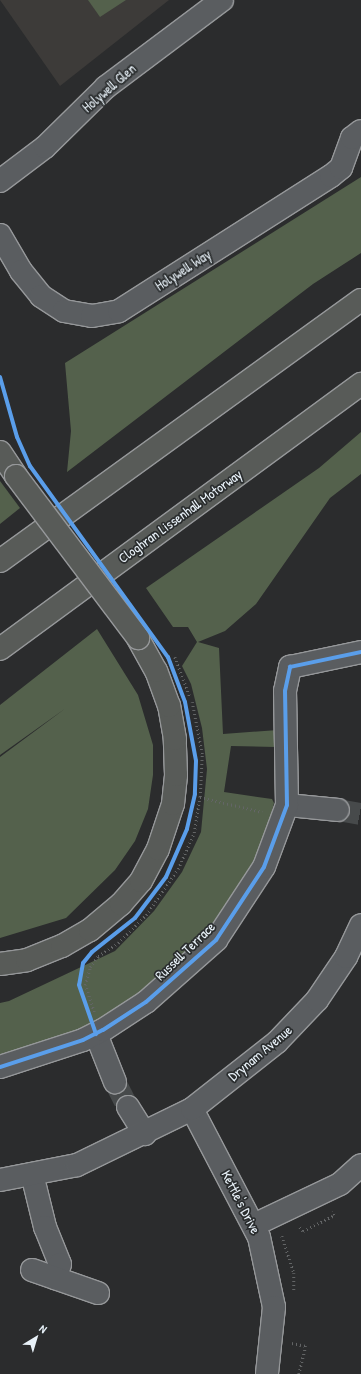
<!DOCTYPE html>
<html>
<head>
<meta charset="utf-8">
<style>
  body { margin:0 }
  #map { position:relative; width:361px; height:1374px; overflow:hidden; background:#2b2c2d; font-family:"Patrick Hand",sans-serif }
  div>[style] { position:absolute }
  .built>* { inset:0; background:#3d3b39 }
  .green>* { inset:0; background:#54614c }
  .minor-tunnel>* { height:22px; margin-top:-11px; transform-origin:0; background:repeating-linear-gradient(90deg,#474a4b 0 22px,transparent 0 33px) }
  .path>* { height:2.5px; margin-top:-1.25px; transform-origin:0; background:repeating-linear-gradient(90deg,#636566 0 1px,transparent 0 4px) }
  .roads { filter:drop-shadow(1px 0 #96989a) drop-shadow(-1px 0 #96989a) drop-shadow(0 1px #96989a) drop-shadow(0 -1px #96989a) }
  .minor>* { height:22px; margin:-11px; padding:0 11px; transform-origin:11px; border-radius:11px; background:#5a5d60 }
  .highway>* { height:22px; margin:-11px; padding:0 11px; transform-origin:11px; border-radius:11px; background:#585b58 }
  .bridges { filter:drop-shadow(1px 0 #96989a) drop-shadow(-1px 0 #96989a) drop-shadow(0 1px #96989a) drop-shadow(0 -1px #96989a) }
  .highway-bridge>* { height:22px; margin:-11px; padding:0 11px; transform-origin:11px; border-radius:11px; background:#585b58 }
  .cycleway>* { height:4px; margin:-2px; padding:0 2px; transform-origin:2px; border-radius:2px; background:#5a9eea }
  span { translate:-50% -50%; white-space:nowrap; text-align:center; line-height:1.15; -webkit-text-stroke:3.5px #2a2d2e; paint-order:stroke }
  .street-label { font-size:14px; color:#e8f1f8 }
  .north { position:absolute; left:16px; top:1318px; width:40px; height:40px; -webkit-text-stroke:3px #2a2d2e; paint-order:stroke; rotate:38deg; font-size:11px; font-weight:700; line-height:16px; text-align:center; color:#e8f1f8 }
  .north::after { content:''; display:block; margin:auto; width:14px; height:18px; background:#e8f1f8; clip-path:polygon(50% 0,100% 100%,50% 72%,0 100%) }
</style>
</head>
<body>
<div id="map">
  <div class="built">
    <div style="clip-path:polygon(0 0,169px 0,60px 86px)"></div>
  </div>
  <div class="green">
    <div style="clip-path:polygon(88px 0,126px 0,100px 17px)"></div>
    <div style="clip-path:polygon(361px 177px,361px 253px,313px 284px,67px 472px,71px 431px,65px 363px)"></div>
    <div style="clip-path:polygon(361px 432px,361px 474px,330px 498px,256px 604px,225px 631px,198px 642px,219px 648px,223px 734px,278px 730px,276px 747px,231px 746px,224px 792px,272px 799px,274px 803px,265px 840px,254px 866px,212px 931px,176px 969px,90px 1027px,0 1058px,0 1003px,9px 1001px,115px 951px,154px 911px,182px 872px,201px 832px,207px 769px,202px 728px,191px 684px,182px 666px,197px 642px,188px 627px,173px 627px,146px 588px,319px 468px)"></div>
    <div style="clip-path:polygon(0 481px,20px 508px,0 524px)"></div>
    <div style="clip-path:polygon(97px 629px,138px 695px,153px 745px,153px 775px,148px 809px,135px 841px,115px 870px,66px 918px,0 938px,0 757px,66px 708px,0 755px,0 705px)"></div>
  </div>
  <div class="minor-tunnel">
    <div style="left:338px;top:810px;width:23px;rotate:10deg"></div>
    <div style="left:115px;top:1082px;width:28px;rotate:63deg"></div>
  </div>
  <div class="path">
    <div style="left:175px;top:657px;width:43px;rotate:69.4deg"></div>
    <div style="left:200px;top:797px;width:64px;rotate:13.6deg"></div>
    <div style="left:94px;top:1012px;width:28px;rotate:-108deg"></div>
    <div style="left:85px;top:985px;width:19px;rotate:-74deg"></div>
    <div style="left:90px;top:967px;width:14px;rotate:-54deg"></div>
    <div style="left:98px;top:956px;width:24px;rotate:-33deg"></div>
    <div style="left:118px;top:943px;width:40px;rotate:-45deg"></div>
    <div style="left:146px;top:915px;width:56px;rotate:-55.2deg"></div>
    <div style="left:178px;top:869px;width:39px;rotate:-66deg"></div>
    <div style="left:194px;top:833px;width:36px;rotate:-81deg"></div>
    <div style="left:200px;top:797px;width:43px;rotate:-87.3deg"></div>
    <div style="left:202px;top:754px;width:53px;rotate:-100.9deg"></div>
    <div style="left:300px;top:1227px;width:5px;rotate:53deg"></div>
    <div style="left:303px;top:1231px;width:35px;rotate:-27deg"></div>
    <div style="left:334px;top:1215px;width:4px;rotate:-117deg"></div>
    <div style="left:282px;top:1236px;width:39px;rotate:72deg"></div>
    <div style="left:294px;top:1273px;width:18px;rotate:90deg"></div>
    <div style="left:292px;top:1343px;width:14px;rotate:12deg"></div>
    <div style="left:306px;top:1346px;width:29px;rotate:104deg"></div>
  </div>
  <div class="roads">
    <div class="minor">
      <div style="left:0;top:181px;width:56px;rotate:-37.1deg"></div>
      <div style="left:45px;top:147px;width:86px;rotate:-44.5deg"></div>
      <div style="left:106px;top:87px;width:145px;rotate:-36.9deg"></div>
      <div style="left:0;top:235px;width:42px;rotate:59.7deg"></div>
      <div style="left:21px;top:271px;width:32px;rotate:51deg"></div>
      <div style="left:41px;top:296px;width:27px;rotate:33deg"></div>
      <div style="left:64px;top:311px;width:28px;rotate:10deg"></div>
      <div style="left:92px;top:316px;width:27px;rotate:-10deg"></div>
      <div style="left:119px;top:311px;width:251px;rotate:-32.5deg"></div>
      <div style="left:331px;top:176px;width:13px;rotate:-39deg"></div>
      <div style="left:341px;top:168px;width:32px;rotate:-70deg"></div>
      <div style="left:352px;top:138px;width:11px;rotate:-38deg"></div>
      <div style="left:287px;top:805px;width:51px;rotate:5.6deg"></div>
      <div style="left:96px;top:1034px;width:52px;rotate:68.4deg"></div>
      <div style="left:0;top:1067px;width:87px;rotate:-18deg"></div>
      <div style="left:83px;top:1040px;width:22px;rotate:-27deg"></div>
      <div style="left:103px;top:1030px;width:51px;rotate:-33.1deg"></div>
      <div style="left:146px;top:1002px;width:94px;rotate:-41.5deg"></div>
      <div style="left:216px;top:940px;width:87px;rotate:-56.7deg"></div>
      <div style="left:264px;top:867px;width:66px;rotate:-69.6deg"></div>
      <div style="left:287px;top:805px;width:114px;rotate:-91deg"></div>
      <div style="left:285px;top:691px;width:25px;rotate:-78deg"></div>
      <div style="left:290px;top:667px;width:73px;rotate:-11.9deg"></div>
      <div style="left:128px;top:1107px;width:32px;rotate:58deg"></div>
      <div style="left:192px;top:1109px;width:144px;rotate:62.4deg"></div>
      <div style="left:259px;top:1237px;width:72px;rotate:77.9deg"></div>
      <div style="left:274px;top:1307px;width:67px;rotate:96deg"></div>
      <div style="left:32px;top:1174px;width:55px;rotate:76.2deg"></div>
      <div style="left:45px;top:1227px;width:40px;rotate:68deg"></div>
      <div style="left:60px;top:1264px;width:15px;rotate:106deg"></div>
      <div style="left:0;top:1180px;width:78px;rotate:-11deg"></div>
      <div style="left:77px;top:1165px;width:128px;rotate:-26deg"></div>
      <div style="left:192px;top:1109px;width:108px;rotate:-38.2deg"></div>
      <div style="left:277px;top:1042px;width:58px;rotate:-46.4deg"></div>
      <div style="left:317px;top:1000px;width:52px;rotate:-56deg"></div>
      <div style="left:346px;top:957px;width:35px;rotate:-65deg"></div>
      <div style="left:254px;top:1225px;width:95px;rotate:-25.5deg"></div>
      <div style="left:340px;top:1184px;width:28px;rotate:-42deg"></div>
      <div style="left:32px;top:1270px;width:70px;rotate:19.2deg"></div>
    </div>
    <div class="highway">
      <div style="left:0;top:452px;width:29px;rotate:56deg"></div>
      <div style="left:0;top:561px;width:445px;rotate:-35.9deg"></div>
      <div style="left:0;top:649px;width:448px;rotate:-36.3deg"></div>
      <div style="left:0;top:964px;width:27px;rotate:-8deg"></div>
      <div style="left:27px;top:960px;width:38px;rotate:-22deg"></div>
      <div style="left:62px;top:946px;width:32px;rotate:-30deg"></div>
      <div style="left:90px;top:930px;width:40px;rotate:-40deg"></div>
      <div style="left:121px;top:904px;width:30px;rotate:-49deg"></div>
      <div style="left:141px;top:881px;width:36px;rotate:-62deg"></div>
      <div style="left:158px;top:849px;width:47px;rotate:-71.6deg"></div>
      <div style="left:173px;top:804px;width:29px;rotate:-84deg"></div>
      <div style="left:176px;top:775px;width:36px;rotate:-92deg"></div>
      <div style="left:175px;top:739px;width:34px;rotate:-100deg"></div>
      <div style="left:169px;top:706px;width:37px;rotate:-110deg"></div>
      <div style="left:156px;top:671px;width:38px;rotate:-119deg"></div>
    </div>
  </div>
  <div class="bridges">
    <div class="highway-bridge">
      <div style="left:16px;top:476px;width:203px;rotate:53deg"></div>
    </div>
  </div>
  <div class="cycleway">
    <div style="left:0;top:377px;width:62px;rotate:74.2deg"></div>
    <div style="left:17px;top:437px;width:32px;rotate:66deg"></div>
    <div style="left:30px;top:466px;width:236px;rotate:54.2deg"></div>
    <div style="left:168px;top:657px;width:48px;rotate:69.3deg"></div>
    <div style="left:185px;top:702px;width:60px;rotate:79.4deg"></div>
    <div style="left:196px;top:761px;width:33px;rotate:92deg"></div>
    <div style="left:195px;top:794px;width:36px;rotate:103deg"></div>
    <div style="left:187px;top:829px;width:52px;rotate:113.6deg"></div>
    <div style="left:166px;top:877px;width:51px;rotate:127.1deg"></div>
    <div style="left:135px;top:918px;width:55px;rotate:141.7deg"></div>
    <div style="left:92px;top:952px;width:14px;rotate:129deg"></div>
    <div style="left:83px;top:963px;width:22px;rotate:100deg"></div>
    <div style="left:79px;top:985px;width:52px;rotate:70.9deg"></div>
    <div style="left:0;top:1067px;width:87px;rotate:-18deg"></div>
    <div style="left:83px;top:1040px;width:22px;rotate:-27deg"></div>
    <div style="left:103px;top:1030px;width:51px;rotate:-33.1deg"></div>
    <div style="left:146px;top:1002px;width:94px;rotate:-41.5deg"></div>
    <div style="left:216px;top:940px;width:87px;rotate:-56.7deg"></div>
    <div style="left:264px;top:867px;width:66px;rotate:-69.6deg"></div>
    <div style="left:287px;top:805px;width:114px;rotate:-91deg"></div>
    <div style="left:285px;top:691px;width:25px;rotate:-78deg"></div>
    <div style="left:290px;top:667px;width:73px;rotate:-11.9deg"></div>
  </div>
  <div class="street-label">
    <span style="left:109px;top:88px;rotate:-41deg">Holywell Glen</span>
    <span style="left:183px;top:270px;rotate:-33deg">Holywell Way</span>
    <span style="left:180px;top:516px;rotate:-36deg">Cloghran Lissenhall Motorway</span>
    <span style="left:185px;top:951px;rotate:-44deg">Russell Terrace</span>
    <span style="left:260px;top:1053px;rotate:-40deg">Drynam Avenue</span>
    <span style="left:241px;top:1202px;rotate:63deg">Kettle's Drive</span>
  </div>
  <div class="north">N</div>
</div>
</body>
</html>
